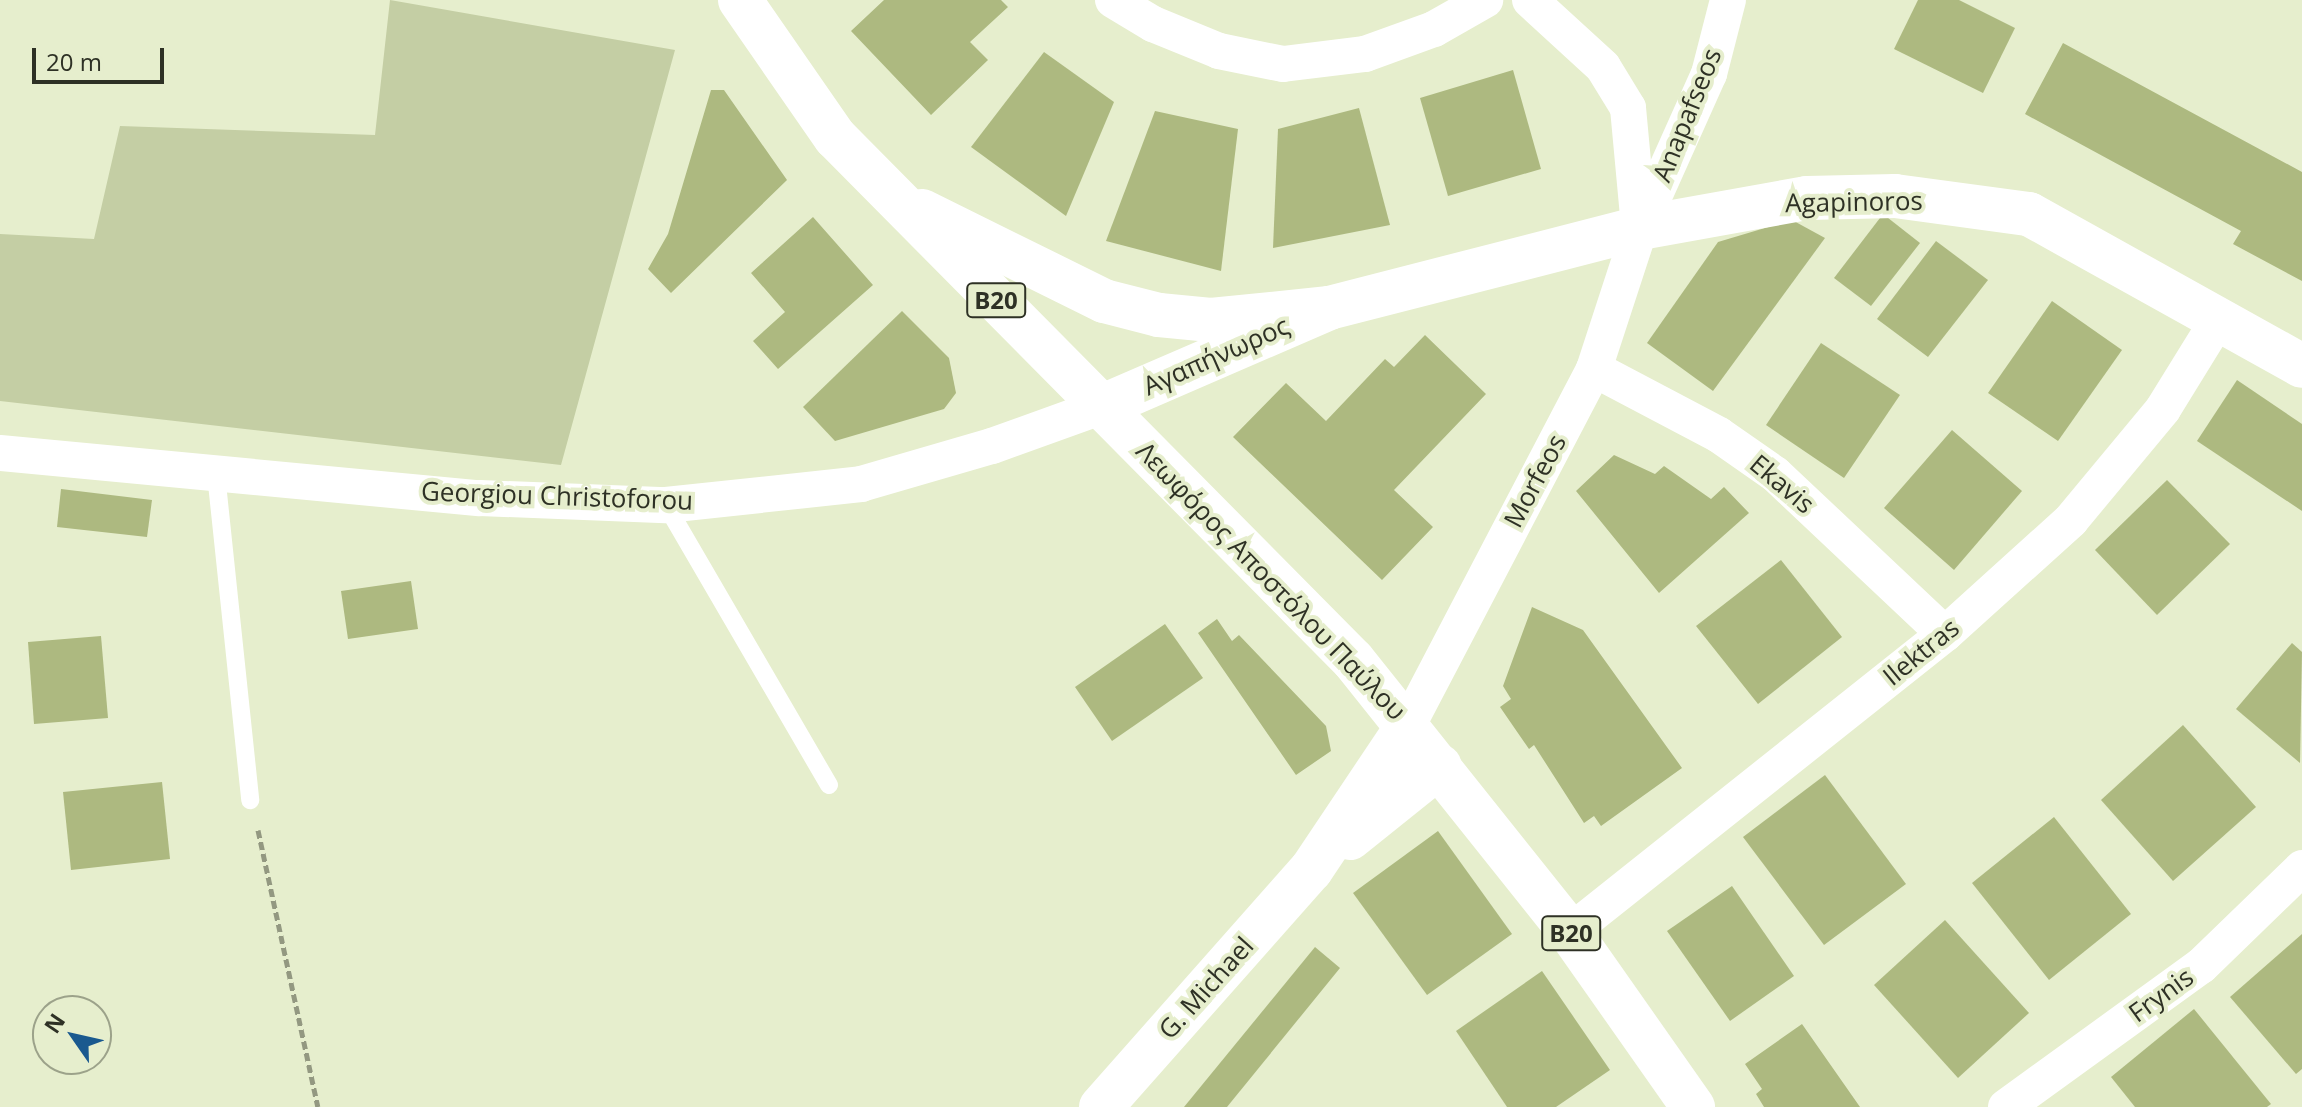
<!DOCTYPE html>
<html>
<head>
<meta charset="utf-8">
<style>
  body { margin:0 }
  #map { position:relative; width:2302px; height:1107px; overflow:hidden; background:#e6eecd; font-family:"Open Sans",sans-serif }
  div>[style] { position:absolute }
  .green>* { inset:0; background:#c4cea4 }
  .building>* { inset:0; background:#adb980 }
  .path>* { height:5px; margin-top:-2.5px; transform-origin:0; background:repeating-linear-gradient(90deg,#939881 0 8px,transparent 0 12px) }
  .service>* { height:18px; margin:-9px; padding:0 9px; transform-origin:9px; border-radius:9px; background:#fff }
  .minor>* { height:36px; margin:-18px; padding:0 18px; transform-origin:18px; border-radius:18px; background:#fff }
  .secondary>* { height:44px; margin:-22px; padding:0 22px; transform-origin:22px; border-radius:22px; background:#fff }
  .primary>* { height:44px; margin:-22px; padding:0 22px; transform-origin:22px; border-radius:22px; background:#fff }
  span { translate:-50% -50%; white-space:nowrap; text-align:center; line-height:1.15; -webkit-text-stroke:8px #e6eecd; paint-order:stroke }
  .shield-label span { padding:2px 6px; background:#e6eecd; border:2px solid; border-radius:6px; -webkit-text-stroke-width:0 }
  .shield-label { font-size:24px; color:#2e3125; font-weight:700 }
  .street-label { font-size:26px; color:#2e3125 }
  .north { position:absolute; left:32px; top:995px; width:80px; height:80px; box-sizing:border-box; background:#e6eecd; border:2px solid #9ca28a; border-radius:50%; rotate:304deg; font-size:22px; font-weight:700; line-height:32px; text-align:center; color:#2e3125 }
  .north::after { content:''; display:block; margin:auto; width:28px; height:36px; background:#1a598f; clip-path:polygon(50% 0,100% 100%,50% 72%,0 100%) }
  .scale { position:absolute; left:32px; top:48px; width:132px; height:36px; box-sizing:border-box; border:4px solid #2e3125; border-top:0; padding-left:10px; font-size:24px; line-height:28px; white-space:nowrap; color:#2e3125; -webkit-text-stroke:6px #e6eecd; paint-order:stroke }
</style>
</head>
<body>
<div id="map">
  <div class="green">
    <div style="clip-path:polygon(390px 0,675px 50px,561px 465px,0 401px,0 234px,94px 239px,120px 126px,375px 135px)"></div>
  </div>
  <div class="building">
    <div style="clip-path:polygon(884px 0,1001px 0,1008px 7px,970px 42px,988px 60px,931px 115px,851px 31px)"></div>
    <div style="clip-path:polygon(1918px 0,1959px 0,2015px 28px,1983px 93px,1894px 49px)"></div>
    <div style="clip-path:polygon(2063px 43px,2302px 172px,2302px 281px,2233px 244px,2241px 231px,2025px 114px)"></div>
    <div style="clip-path:polygon(1044px 52px,1114px 102px,1066px 216px,971px 147px)"></div>
    <div style="clip-path:polygon(1513px 70px,1541px 169px,1448px 196px,1420px 98px)"></div>
    <div style="clip-path:polygon(711px 90px,724px 90px,787px 180px,671px 293px,648px 269px,668px 234px)"></div>
    <div style="clip-path:polygon(1359px 108px,1390px 225px,1273px 248px,1278px 129px)"></div>
    <div style="clip-path:polygon(1155px 111px,1238px 129px,1221px 271px,1106px 241px)"></div>
    <div style="clip-path:polygon(1883px 214px,1920px 243px,1871px 306px,1834px 278px)"></div>
    <div style="clip-path:polygon(813px 217px,873px 285px,778px 369px,753px 341px,785px 312px,751px 273px)"></div>
    <div style="clip-path:polygon(1792px 220px,1825px 238px,1713px 391px,1647px 343px,1718px 242px)"></div>
    <div style="clip-path:polygon(1936px 241px,1988px 280px,1928px 357px,1877px 319px)"></div>
    <div style="clip-path:polygon(2052px 301px,2122px 350px,2058px 441px,1988px 393px)"></div>
    <div style="clip-path:polygon(902px 311px,949px 358px,956px 393px,944px 409px,835px 441px,803px 407px)"></div>
    <div style="clip-path:polygon(1425px 335px,1486px 394px,1394px 490px,1433px 527px,1382px 580px,1233px 437px,1286px 383px,1326px 421px,1385px 359px,1394px 367px)"></div>
    <div style="clip-path:polygon(1821px 343px,1900px 395px,1844px 478px,1766px 425px)"></div>
    <div style="clip-path:polygon(2237px 380px,2302px 424px,2302px 511px,2197px 441px)"></div>
    <div style="clip-path:polygon(1952px 430px,2022px 491px,1954px 570px,1884px 508px)"></div>
    <div style="clip-path:polygon(1614px 455px,1655px 474px,1664px 466px,1711px 499px,1724px 487px,1749px 513px,1659px 593px,1576px 491px)"></div>
    <div style="clip-path:polygon(2167px 480px,2230px 544px,2157px 615px,2095px 550px)"></div>
    <div style="clip-path:polygon(61px 489px,152px 500px,147px 537px,57px 527px)"></div>
    <div style="clip-path:polygon(1781px 560px,1842px 637px,1758px 704px,1696px 626px)"></div>
    <div style="clip-path:polygon(411px 581px,418px 629px,348px 639px,341px 591px)"></div>
    <div style="clip-path:polygon(1532px 607px,1583px 630px,1682px 768px,1601px 826px,1594px 816px,1584px 823px,1534px 745px,1529px 749px,1500px 707px,1511px 699px,1503px 686px)"></div>
    <div style="clip-path:polygon(1217px 619px,1232px 641px,1239px 635px,1326px 726px,1331px 751px,1296px 775px,1198px 633px)"></div>
    <div style="clip-path:polygon(1165px 624px,1203px 678px,1112px 741px,1075px 687px)"></div>
    <div style="clip-path:polygon(101px 636px,108px 718px,34px 724px,28px 642px)"></div>
    <div style="clip-path:polygon(2292px 643px,2302px 652px,2300px 763px,2236px 709px)"></div>
    <div style="clip-path:polygon(2183px 725px,2256px 807px,2173px 881px,2101px 800px)"></div>
    <div style="clip-path:polygon(1825px 775px,1906px 884px,1824px 945px,1743px 837px)"></div>
    <div style="clip-path:polygon(162px 782px,170px 859px,71px 870px,63px 792px)"></div>
    <div style="clip-path:polygon(2054px 817px,2131px 914px,2049px 980px,1972px 883px)"></div>
    <div style="clip-path:polygon(1438px 831px,1512px 934px,1427px 995px,1353px 893px)"></div>
    <div style="clip-path:polygon(1732px 886px,1794px 976px,1730px 1021px,1667px 931px)"></div>
    <div style="clip-path:polygon(1945px 920px,2029px 1013px,1958px 1078px,1874px 985px)"></div>
    <div style="clip-path:polygon(2302px 934px,2302px 1069px,2296px 1074px,2230px 997px)"></div>
    <div style="clip-path:polygon(1315px 947px,1340px 968px,1227px 1107px,1184px 1107px)"></div>
    <div style="clip-path:polygon(1542px 971px,1610px 1070px,1556px 1107px,1507px 1107px,1456px 1031px)"></div>
    <div style="clip-path:polygon(2194px 1009px,2271px 1104px,2267px 1107px,2135px 1107px,2111px 1077px)"></div>
    <div style="clip-path:polygon(1802px 1024px,1860px 1107px,1764px 1107px,1756px 1094px,1762px 1089px,1745px 1064px)"></div>
  </div>
  <div class="path">
    <div style="left:258px;top:830px;width:283px;rotate:77.8deg"></div>
  </div>
  <div class="service">
    <div style="left:216px;top:474px;width:328px;rotate:84deg"></div>
    <div style="left:666px;top:505px;width:324px;rotate:59.8deg"></div>
  </div>
  <div class="minor">
    <div style="left:1113px;top:0;width:47px;rotate:31deg"></div>
    <div style="left:1153px;top:24px;width:71px;rotate:22.2deg"></div>
    <div style="left:1219px;top:51px;width:65px;rotate:11.5deg"></div>
    <div style="left:1283px;top:64px;width:83px;rotate:-7deg"></div>
    <div style="left:1365px;top:54px;width:73px;rotate:-19.9deg"></div>
    <div style="left:1434px;top:29px;width:59px;rotate:-29.6deg"></div>
    <div style="left:1530px;top:0;width:99px;rotate:42.5deg"></div>
    <div style="left:1603px;top:67px;width:48px;rotate:58.6deg"></div>
    <div style="left:1628px;top:108px;width:119px;rotate:84.7deg"></div>
    <div style="left:1594px;top:369px;width:141px;rotate:27.8deg"></div>
    <div style="left:1719px;top:435px;width:68px;rotate:34.9deg"></div>
    <div style="left:1775px;top:474px;width:233px;rotate:43.3deg"></div>
    <div style="left:0;top:453px;width:482px;rotate:5.4deg"></div>
    <div style="left:480px;top:498px;width:186px;rotate:2.2deg"></div>
    <div style="left:666px;top:505px;width:196px;rotate:-6.1deg"></div>
    <div style="left:861px;top:484px;width:136px;rotate:-16.2deg"></div>
    <div style="left:992px;top:446px;width:118px;rotate:-19.8deg"></div>
    <div style="left:1408px;top:725px;width:402px;rotate:-62.4deg"></div>
    <div style="left:1594px;top:369px;width:148px;rotate:-71.9deg"></div>
    <div style="left:1640px;top:228px;width:169px;rotate:-65.9deg"></div>
    <div style="left:1709px;top:74px;width:76px;rotate:-75.6deg"></div>
    <div style="left:1570px;top:932px;width:479px;rotate:-38.5deg"></div>
    <div style="left:1945px;top:634px;width:170px;rotate:-42.1deg"></div>
    <div style="left:2071px;top:520px;width:144px;rotate:-50.3deg"></div>
    <div style="left:2163px;top:409px;width:105px;rotate:-58.3deg"></div>
    <div style="left:2006px;top:1107px;width:241px;rotate:-35.9deg"></div>
    <div style="left:2201px;top:966px;width:141px;rotate:-44.1deg"></div>
  </div>
  <div class="secondary">
    <div style="left:1103px;top:406px;width:246px;rotate:-23.4deg"></div>
    <div style="left:1329px;top:308px;width:321px;rotate:-14.4deg"></div>
    <div style="left:1640px;top:228px;width:170px;rotate:-10.2deg"></div>
    <div style="left:1807px;top:198px;width:88px;rotate:-1.3deg"></div>
    <div style="left:1895px;top:196px;width:135px;rotate:7.7deg"></div>
    <div style="left:2029px;top:214px;width:312px;rotate:29.1deg"></div>
    <div style="left:1350px;top:838px;width:115px;rotate:-38.7deg"></div>
    <div style="left:1101px;top:1107px;width:317px;rotate:-48.5deg"></div>
    <div style="left:1311px;top:870px;width:174px;rotate:-56.2deg"></div>
  </div>
  <div class="primary">
    <div style="left:740px;top:0;width:167px;rotate:55.3deg"></div>
    <div style="left:835px;top:137px;width:736px;rotate:45.28deg"></div>
    <div style="left:1353px;top:660px;width:348px;rotate:51.4deg"></div>
    <div style="left:1570px;top:932px;width:214px;rotate:54.9deg"></div>
    <div style="left:922px;top:211px;width:203px;rotate:26.3deg"></div>
    <div style="left:1104px;top:301px;width:57px;rotate:14.3deg"></div>
    <div style="left:1159px;top:315px;width:52px;rotate:5.5deg"></div>
    <div style="left:1211px;top:320px;width:119px;rotate:-5.8deg"></div>
  </div>
  <div class="shield-label">
    <span style="left:996px;top:300px">B20</span>
    <span style="left:1571px;top:933px">B20</span>
  </div>
  <div class="street-label">
    <span style="left:1687px;top:115px;rotate:-68deg">Anapafseos</span>
    <span style="left:1854px;top:202px;rotate:-1deg">Agapinoros</span>
    <span style="left:1216px;top:356px;rotate:-24deg">Αγαπήνωρος</span>
    <span style="left:1535px;top:481px;rotate:-62deg">Morfeos</span>
    <span style="left:1782px;top:484px;rotate:40deg">Ekavis</span>
    <span style="left:557px;top:496px;rotate:2deg">Georgiou Christoforou</span>
    <span style="left:1271px;top:581px;rotate:46deg">Λεωφόρος Αποστόλου Παύλου</span>
    <span style="left:1921px;top:652px;rotate:-39deg">Ilektras</span>
    <span style="left:1206px;top:988px;rotate:-48deg">G. Michael</span>
    <span style="left:2161px;top:995px;rotate:-36deg">Frynis</span>
  </div>
  <div class="north">N</div>
  <div class="scale">20 m</div>
</div>
</body>
</html>
